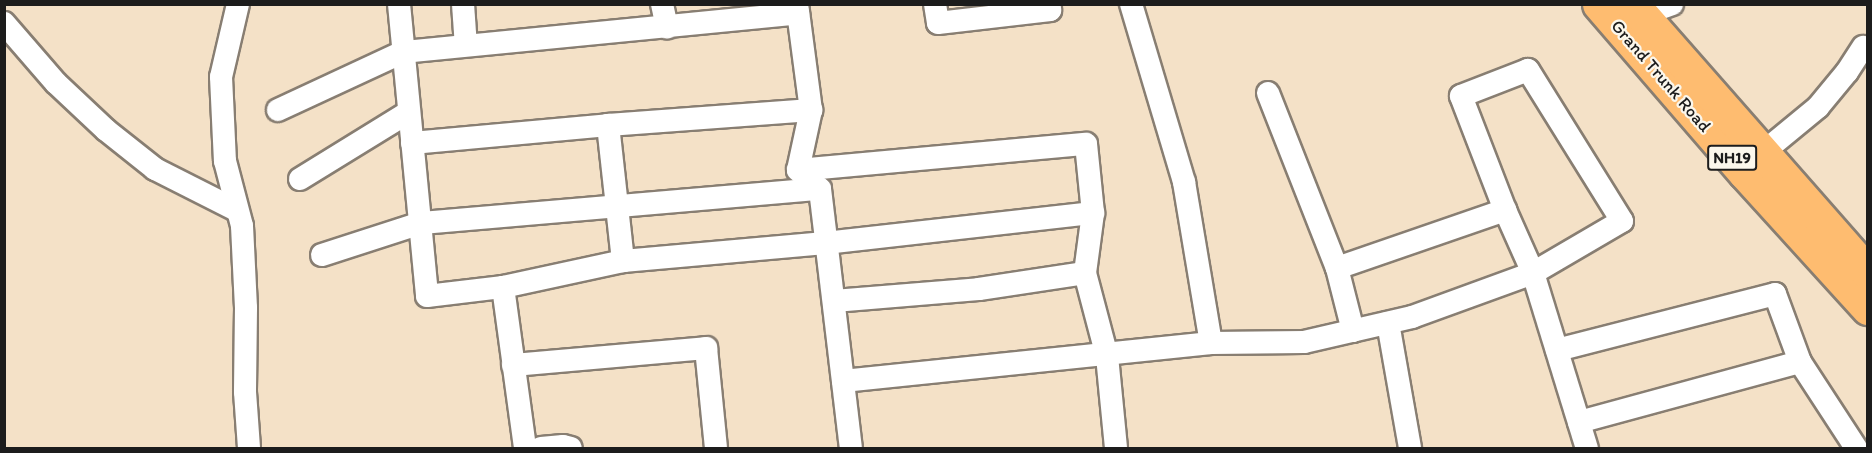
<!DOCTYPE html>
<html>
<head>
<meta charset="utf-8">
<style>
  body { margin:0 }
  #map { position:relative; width:1872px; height:453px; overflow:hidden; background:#f4e1c7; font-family:Itim,sans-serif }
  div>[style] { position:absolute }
  .roads { filter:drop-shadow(2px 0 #887e72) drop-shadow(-2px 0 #887e72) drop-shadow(0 2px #887e72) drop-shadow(0 -2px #887e72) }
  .street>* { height:22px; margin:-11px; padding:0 11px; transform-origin:11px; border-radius:11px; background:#fff }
  .highway>* { height:33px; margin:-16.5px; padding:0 16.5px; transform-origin:16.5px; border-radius:16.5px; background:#febc70 }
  span { translate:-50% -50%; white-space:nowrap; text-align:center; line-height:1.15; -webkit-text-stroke:4.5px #fbf7ec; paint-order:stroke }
  .shield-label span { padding:2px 4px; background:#fbf7ec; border:2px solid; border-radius:4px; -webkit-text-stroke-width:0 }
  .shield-label { font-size:16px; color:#1c1c1c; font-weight:700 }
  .street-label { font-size:18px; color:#1c1c1c }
  .frame { position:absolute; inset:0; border:6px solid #1c1c1c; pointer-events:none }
</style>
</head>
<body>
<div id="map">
  <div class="roads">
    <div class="street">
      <div style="left:238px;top:4px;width:75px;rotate:103.1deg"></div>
      <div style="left:221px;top:77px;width:84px;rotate:87.3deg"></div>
      <div style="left:225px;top:161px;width:67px;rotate:75.3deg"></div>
      <div style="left:242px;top:226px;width:82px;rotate:87.2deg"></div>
      <div style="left:246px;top:308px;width:84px;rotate:90.7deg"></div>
      <div style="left:245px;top:392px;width:56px;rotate:85.9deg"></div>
      <div style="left:399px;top:4px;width:293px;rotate:84.5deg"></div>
      <div style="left:427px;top:296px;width:77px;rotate:-6.8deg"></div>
      <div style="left:503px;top:287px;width:123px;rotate:-12.2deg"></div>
      <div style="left:623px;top:261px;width:203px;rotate:-5.1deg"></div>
      <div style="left:825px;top:243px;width:270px;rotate:-6.4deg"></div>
      <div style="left:463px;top:4px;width:39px;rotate:86deg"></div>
      <div style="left:662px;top:4px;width:24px;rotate:78deg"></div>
      <div style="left:797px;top:4px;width:107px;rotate:82.5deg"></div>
      <div style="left:811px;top:110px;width:61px;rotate:102.2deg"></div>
      <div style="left:798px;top:170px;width:29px;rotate:41deg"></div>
      <div style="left:820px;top:189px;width:261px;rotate:83.2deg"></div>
      <div style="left:935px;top:4px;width:19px;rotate:81deg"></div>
      <div style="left:938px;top:23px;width:113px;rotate:-6.6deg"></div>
      <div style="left:1050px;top:10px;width:6px;rotate:-99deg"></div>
      <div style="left:1131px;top:4px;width:186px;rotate:73.4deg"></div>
      <div style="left:1184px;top:182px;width:163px;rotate:80.5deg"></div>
      <div style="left:1642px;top:15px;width:32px;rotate:-20deg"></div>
      <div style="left:4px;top:23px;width:79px;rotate:49.1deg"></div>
      <div style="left:56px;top:83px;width:69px;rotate:43.2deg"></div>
      <div style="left:106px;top:130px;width:63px;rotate:38.5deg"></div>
      <div style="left:155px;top:169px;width:91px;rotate:26.8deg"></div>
      <div style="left:1268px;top:93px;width:188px;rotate:68.5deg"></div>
      <div style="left:1337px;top:268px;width:65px;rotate:75.7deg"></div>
      <div style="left:278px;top:110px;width:138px;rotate:-24.9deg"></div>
      <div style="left:403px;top:52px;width:397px;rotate:-5.6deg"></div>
      <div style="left:608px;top:125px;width:137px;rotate:83.7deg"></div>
      <div style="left:412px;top:143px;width:197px;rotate:-5.2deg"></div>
      <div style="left:608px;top:125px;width:204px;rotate:-4.2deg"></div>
      <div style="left:1761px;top:154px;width:74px;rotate:-39.5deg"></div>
      <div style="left:1818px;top:107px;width:45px;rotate:-50.4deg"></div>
      <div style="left:1847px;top:72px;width:30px;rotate:-57deg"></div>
      <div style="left:798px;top:170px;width:289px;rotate:-5.2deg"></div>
      <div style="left:1086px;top:144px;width:69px;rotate:84.2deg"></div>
      <div style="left:1093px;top:213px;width:61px;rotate:97.6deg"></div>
      <div style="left:1085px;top:273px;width:86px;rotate:75.2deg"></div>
      <div style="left:1107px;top:356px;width:92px;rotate:84.4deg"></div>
      <div style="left:300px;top:179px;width:128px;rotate:-31.6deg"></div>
      <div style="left:322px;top:255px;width:104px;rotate:-17.9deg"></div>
      <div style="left:421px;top:223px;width:400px;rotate:-4.9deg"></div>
      <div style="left:1337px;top:268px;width:178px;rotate:-19deg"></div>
      <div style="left:503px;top:287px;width:162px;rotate:82.2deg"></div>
      <div style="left:834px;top:301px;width:145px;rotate:-4.7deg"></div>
      <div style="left:979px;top:289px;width:107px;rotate:-8.6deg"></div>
      <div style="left:1388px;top:323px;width:127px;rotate:80deg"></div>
      <div style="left:1557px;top:350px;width:225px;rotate:-14.4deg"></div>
      <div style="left:1775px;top:294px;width:72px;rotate:69.8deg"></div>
      <div style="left:513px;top:365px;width:194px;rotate:-5deg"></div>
      <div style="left:706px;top:348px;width:100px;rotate:84.3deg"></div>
      <div style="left:843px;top:381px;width:370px;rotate:-5.9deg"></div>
      <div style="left:1211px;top:343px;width:93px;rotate:-0.6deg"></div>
      <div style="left:1304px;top:342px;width:111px;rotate:-13deg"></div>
      <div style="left:1412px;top:317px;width:129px;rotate:-20deg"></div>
      <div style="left:1533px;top:273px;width:103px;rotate:-30.3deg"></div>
      <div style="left:1622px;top:221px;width:178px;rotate:-121.9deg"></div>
      <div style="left:1528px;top:70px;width:72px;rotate:158.8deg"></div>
      <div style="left:1461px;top:96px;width:122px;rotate:68.9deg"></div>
      <div style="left:1505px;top:210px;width:69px;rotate:66deg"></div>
      <div style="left:1533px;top:273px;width:183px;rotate:72.9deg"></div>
      <div style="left:1579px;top:422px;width:229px;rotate:-15.2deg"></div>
      <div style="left:1800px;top:362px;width:103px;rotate:56.9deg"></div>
      <div style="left:541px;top:448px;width:22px;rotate:-5deg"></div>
      <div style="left:563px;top:446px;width:8px;rotate:14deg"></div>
    </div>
    <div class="highway">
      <div style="left:1599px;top:4px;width:223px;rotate:49.2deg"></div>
      <div style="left:1745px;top:173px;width:183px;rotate:47.7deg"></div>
      <div style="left:1632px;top:4px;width:358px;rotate:48.7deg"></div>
    </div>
  </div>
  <div class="shield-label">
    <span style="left:1732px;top:158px">NH19</span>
  </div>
  <div class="street-label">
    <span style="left:1661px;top:76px;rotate:49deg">Grand Trunk Road</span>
  </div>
  <div class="frame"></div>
</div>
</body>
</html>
